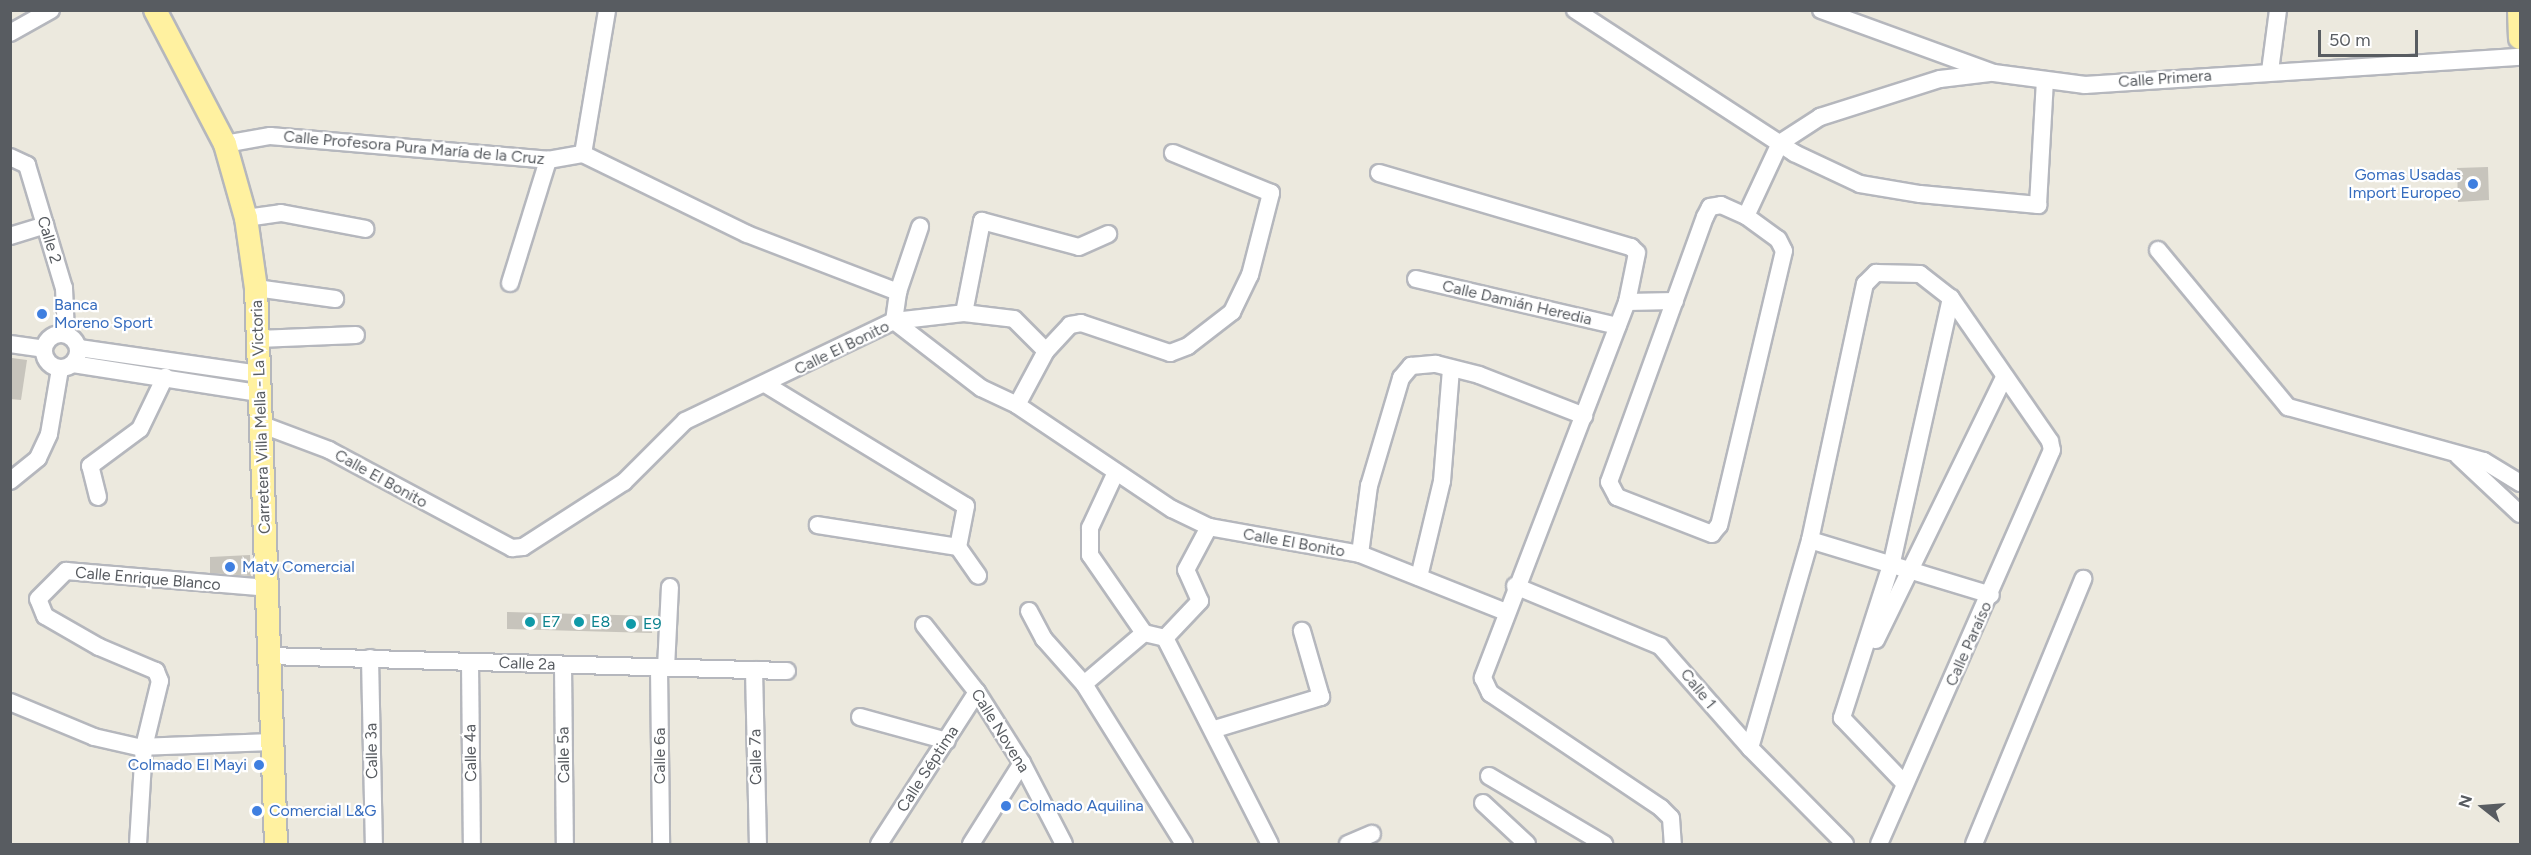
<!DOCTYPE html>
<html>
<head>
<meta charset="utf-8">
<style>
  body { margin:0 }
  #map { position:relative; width:2531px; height:855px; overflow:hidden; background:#ece9de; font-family:Figtree,sans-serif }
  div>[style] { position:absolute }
  .building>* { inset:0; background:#c7c4bc }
  .roads { filter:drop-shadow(2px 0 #b5b7bd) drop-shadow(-2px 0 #b5b7bd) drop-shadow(0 2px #b5b7bd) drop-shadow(0 -2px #b5b7bd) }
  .minor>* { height:16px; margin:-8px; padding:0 8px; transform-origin:8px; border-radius:8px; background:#fff }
  .minor>.ring { margin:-8px; padding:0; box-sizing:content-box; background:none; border:16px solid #fff; border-radius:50% }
  .major>* { height:22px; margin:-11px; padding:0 11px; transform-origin:11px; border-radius:11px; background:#fff1a0 }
  .dots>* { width:16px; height:16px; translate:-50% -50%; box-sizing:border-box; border:3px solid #fff; border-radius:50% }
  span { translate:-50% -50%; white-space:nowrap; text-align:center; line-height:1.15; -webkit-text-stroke:4.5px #fff; paint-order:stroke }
  .street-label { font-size:16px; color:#585c61 }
  .shop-label { font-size:16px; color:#366cbe }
  .right { translate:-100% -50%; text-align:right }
  .left { translate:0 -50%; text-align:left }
  .culture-label { font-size:16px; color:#0d838f }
  .frame { position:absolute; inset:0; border:12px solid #585c61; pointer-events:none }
  .north { position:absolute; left:2453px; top:777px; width:60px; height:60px; -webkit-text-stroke:4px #fff; paint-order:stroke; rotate:287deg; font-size:16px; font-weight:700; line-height:24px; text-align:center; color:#585c61 }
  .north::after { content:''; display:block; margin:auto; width:21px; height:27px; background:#585c61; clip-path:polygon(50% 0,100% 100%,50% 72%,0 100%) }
  .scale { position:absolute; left:2318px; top:30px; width:100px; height:27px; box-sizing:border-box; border:3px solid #585c61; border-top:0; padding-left:8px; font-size:18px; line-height:21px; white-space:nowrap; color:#585c61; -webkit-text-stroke:4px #fff; paint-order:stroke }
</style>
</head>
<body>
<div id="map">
  <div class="building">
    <div style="clip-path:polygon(2488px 167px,2489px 200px,2458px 202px,2457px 168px)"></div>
    <div style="clip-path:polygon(12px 358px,27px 360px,21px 400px,10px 399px)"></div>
    <div style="clip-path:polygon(250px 555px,251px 576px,210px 573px,210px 557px)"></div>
    <div style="clip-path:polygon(507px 612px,653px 616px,652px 633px,507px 629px)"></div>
  </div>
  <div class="roads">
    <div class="minor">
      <div style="left:1575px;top:10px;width:262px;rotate:33.1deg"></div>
      <div style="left:1794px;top:153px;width:73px;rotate:25.2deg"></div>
      <div style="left:1860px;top:184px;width:61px;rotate:9.5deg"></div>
      <div style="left:1920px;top:194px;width:119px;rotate:5.3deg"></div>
      <div style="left:2038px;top:205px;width:124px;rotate:-86.8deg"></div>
      <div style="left:1821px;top:10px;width:184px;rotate:20deg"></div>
      <div style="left:1994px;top:73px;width:92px;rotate:7.5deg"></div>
      <div style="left:2085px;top:85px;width:436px;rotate:-3.7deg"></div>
      <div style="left:10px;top:33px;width:47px;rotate:-29.3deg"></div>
      <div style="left:2270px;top:71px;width:62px;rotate:-82.5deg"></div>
      <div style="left:225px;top:144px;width:46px;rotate:-10.1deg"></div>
      <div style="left:270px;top:136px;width:279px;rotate:4.9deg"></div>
      <div style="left:548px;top:160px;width:36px;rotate:-10deg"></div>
      <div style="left:583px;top:154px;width:182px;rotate:26deg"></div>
      <div style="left:747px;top:234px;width:162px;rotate:21deg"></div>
      <div style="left:583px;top:154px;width:146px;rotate:-80.5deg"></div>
      <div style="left:10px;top:157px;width:19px;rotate:25deg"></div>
      <div style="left:27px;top:165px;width:128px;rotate:73.3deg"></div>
      <div style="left:64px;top:288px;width:46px;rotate:87.5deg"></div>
      <div style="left:1379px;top:173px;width:263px;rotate:16.4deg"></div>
      <div style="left:1631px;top:247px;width:8px;rotate:45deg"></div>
      <div style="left:1637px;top:253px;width:50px;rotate:101.5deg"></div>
      <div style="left:1627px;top:302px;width:403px;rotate:111deg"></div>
      <div style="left:1483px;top:678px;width:17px;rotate:65deg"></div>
      <div style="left:1490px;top:693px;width:206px;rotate:33.9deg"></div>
      <div style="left:1661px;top:808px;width:14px;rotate:45deg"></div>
      <div style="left:1671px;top:818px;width:26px;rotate:86deg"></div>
      <div style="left:1721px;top:205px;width:27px;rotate:24deg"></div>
      <div style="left:1746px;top:216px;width:39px;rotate:36deg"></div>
      <div style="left:1778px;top:239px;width:13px;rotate:63deg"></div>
      <div style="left:1784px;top:251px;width:282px;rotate:103.3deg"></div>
      <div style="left:1719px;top:525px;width:11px;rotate:128deg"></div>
      <div style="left:1712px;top:534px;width:102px;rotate:-158.7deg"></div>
      <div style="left:1617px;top:497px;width:17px;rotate:-118deg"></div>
      <div style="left:1609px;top:482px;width:282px;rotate:-70.1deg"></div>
      <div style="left:1705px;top:217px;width:11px;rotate:-63deg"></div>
      <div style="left:1710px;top:207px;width:11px;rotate:-10deg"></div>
      <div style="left:1746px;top:216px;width:81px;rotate:-65deg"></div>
      <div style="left:1780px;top:143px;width:48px;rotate:-33deg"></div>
      <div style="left:1820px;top:117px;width:126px;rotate:-17.6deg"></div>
      <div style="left:1940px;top:79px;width:50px;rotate:-6.8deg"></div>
      <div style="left:246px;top:218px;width:35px;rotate:-8deg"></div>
      <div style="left:281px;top:213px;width:86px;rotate:10.7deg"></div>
      <div style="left:10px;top:236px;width:37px;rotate:-17deg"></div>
      <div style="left:2158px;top:250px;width:204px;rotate:50.4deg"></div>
      <div style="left:2288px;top:407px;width:203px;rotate:15.4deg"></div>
      <div style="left:2484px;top:461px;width:42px;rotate:31.4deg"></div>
      <div style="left:1416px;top:279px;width:207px;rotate:13.1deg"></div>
      <div style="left:510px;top:283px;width:129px;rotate:-72.8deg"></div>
      <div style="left:256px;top:288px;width:80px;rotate:7.9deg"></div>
      <div style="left:1627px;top:302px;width:48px;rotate:-1.2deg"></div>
      <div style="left:964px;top:313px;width:94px;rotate:-78.9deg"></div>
      <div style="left:982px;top:221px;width:100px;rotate:15deg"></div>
      <div style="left:1079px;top:247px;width:32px;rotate:-24deg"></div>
      <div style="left:894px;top:321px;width:110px;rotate:37.6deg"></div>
      <div style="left:981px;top:388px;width:40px;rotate:25deg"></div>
      <div style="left:1017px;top:405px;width:187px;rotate:33.9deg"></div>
      <div style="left:1172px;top:509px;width:41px;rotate:25.9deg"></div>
      <div style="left:1209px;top:527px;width:153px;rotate:10.1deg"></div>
      <div style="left:1360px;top:554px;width:157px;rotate:21.7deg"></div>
      <div style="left:894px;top:321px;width:29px;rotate:-82deg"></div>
      <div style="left:898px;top:292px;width:69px;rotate:-71.3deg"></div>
      <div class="ring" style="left:44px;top:334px;width:18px;height:18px"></div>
      <div style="left:258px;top:339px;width:98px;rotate:-2.3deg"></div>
      <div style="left:10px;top:344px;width:34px;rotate:8deg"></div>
      <div style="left:79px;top:348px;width:182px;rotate:8.2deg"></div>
      <div style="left:73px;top:364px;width:188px;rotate:8.9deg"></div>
      <div style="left:765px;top:384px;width:235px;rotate:31.3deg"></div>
      <div style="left:966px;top:506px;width:42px;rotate:101deg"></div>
      <div style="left:958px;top:547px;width:142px;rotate:-171.1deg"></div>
      <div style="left:1017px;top:405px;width:61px;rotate:-61.8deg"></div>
      <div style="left:1046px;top:351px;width:35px;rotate:-47deg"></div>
      <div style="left:1070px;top:325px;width:11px;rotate:-10deg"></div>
      <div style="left:1081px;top:323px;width:94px;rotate:18.6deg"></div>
      <div style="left:1170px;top:353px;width:19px;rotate:-21deg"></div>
      <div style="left:1188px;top:346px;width:56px;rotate:-37.7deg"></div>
      <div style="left:1232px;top:312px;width:41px;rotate:-64.1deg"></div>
      <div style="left:1250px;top:275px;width:85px;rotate:-75.6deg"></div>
      <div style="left:1271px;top:193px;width:106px;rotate:-157.8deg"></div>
      <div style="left:260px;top:424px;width:74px;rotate:20.6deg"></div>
      <div style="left:329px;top:450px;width:208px;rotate:28.2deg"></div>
      <div style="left:512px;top:548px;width:11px;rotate:-5deg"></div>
      <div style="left:523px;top:547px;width:120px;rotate:-32.8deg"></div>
      <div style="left:624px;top:482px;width:86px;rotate:-45deg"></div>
      <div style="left:685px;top:421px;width:232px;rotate:-25.6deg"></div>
      <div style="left:894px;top:321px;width:70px;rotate:-6.5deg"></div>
      <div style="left:964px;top:313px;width:50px;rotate:6.8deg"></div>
      <div style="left:1014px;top:319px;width:45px;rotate:45deg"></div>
      <div style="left:2458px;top:456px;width:85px;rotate:43.1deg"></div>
      <div style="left:1116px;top:472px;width:62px;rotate:114.9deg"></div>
      <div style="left:1090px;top:528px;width:27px;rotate:90deg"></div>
      <div style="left:1090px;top:555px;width:95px;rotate:55.3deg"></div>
      <div style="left:1144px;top:633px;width:22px;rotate:13deg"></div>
      <div style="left:1165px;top:638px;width:231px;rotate:63deg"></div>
      <div style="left:10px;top:481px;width:36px;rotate:-39deg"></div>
      <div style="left:38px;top:458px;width:26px;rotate:-65deg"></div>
      <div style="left:49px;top:434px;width:66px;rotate:-80.4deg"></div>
      <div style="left:98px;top:497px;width:32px;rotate:-104deg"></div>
      <div style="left:90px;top:466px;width:62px;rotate:-36.5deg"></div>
      <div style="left:140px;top:429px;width:58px;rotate:-64.3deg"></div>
      <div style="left:1810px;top:540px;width:189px;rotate:16.9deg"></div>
      <div style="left:958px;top:547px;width:35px;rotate:55deg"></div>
      <div style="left:1360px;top:554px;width:69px;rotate:-82.5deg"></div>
      <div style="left:1369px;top:486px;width:113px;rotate:-73.5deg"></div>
      <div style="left:1401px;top:378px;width:16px;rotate:-50deg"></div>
      <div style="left:1411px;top:366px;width:25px;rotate:-5deg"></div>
      <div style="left:1436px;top:364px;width:44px;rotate:14.3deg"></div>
      <div style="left:1479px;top:375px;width:113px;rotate:21.3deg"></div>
      <div style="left:1419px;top:577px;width:99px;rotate:-76.5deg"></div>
      <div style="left:1442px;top:481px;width:113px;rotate:-85.4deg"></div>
      <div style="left:1515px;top:586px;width:157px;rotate:22.5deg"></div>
      <div style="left:1660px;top:646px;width:136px;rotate:48.6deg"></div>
      <div style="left:1750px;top:748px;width:135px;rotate:45.3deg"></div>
      <div style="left:1029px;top:611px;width:32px;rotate:62deg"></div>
      <div style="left:1044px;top:639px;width:60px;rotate:48.4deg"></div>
      <div style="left:1084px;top:684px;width:189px;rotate:58deg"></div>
      <div style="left:924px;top:625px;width:85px;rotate:51.7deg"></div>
      <div style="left:977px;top:692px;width:84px;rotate:57.6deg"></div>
      <div style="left:1022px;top:763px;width:91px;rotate:62.6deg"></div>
      <div style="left:1165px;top:638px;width:51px;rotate:-46.6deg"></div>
      <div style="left:1200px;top:601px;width:34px;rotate:-114deg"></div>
      <div style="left:1186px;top:570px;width:49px;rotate:-61.9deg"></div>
      <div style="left:1876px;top:640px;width:292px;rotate:-64deg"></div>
      <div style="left:268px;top:656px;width:519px;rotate:1.66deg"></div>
      <div style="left:370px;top:658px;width:186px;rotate:88.8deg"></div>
      <div style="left:470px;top:662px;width:182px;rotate:89.4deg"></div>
      <div style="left:563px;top:665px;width:179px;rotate:89.4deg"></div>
      <div style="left:659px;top:668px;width:176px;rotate:89.3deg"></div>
      <div style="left:666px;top:668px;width:81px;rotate:-87.2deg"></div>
      <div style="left:754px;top:670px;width:174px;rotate:88.7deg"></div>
      <div style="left:1084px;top:684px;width:79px;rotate:-40.4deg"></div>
      <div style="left:10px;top:702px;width:91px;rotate:22.6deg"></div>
      <div style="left:94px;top:737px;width:45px;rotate:12.8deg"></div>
      <div style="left:138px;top:747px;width:134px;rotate:-2.1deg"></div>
      <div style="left:860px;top:717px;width:90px;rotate:15.4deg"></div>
      <div style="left:1215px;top:729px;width:111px;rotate:-16.8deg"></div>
      <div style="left:1321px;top:697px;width:69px;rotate:-106.1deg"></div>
      <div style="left:1750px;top:748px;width:216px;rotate:-73.9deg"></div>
      <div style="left:1810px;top:540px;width:262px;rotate:-77.9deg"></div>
      <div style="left:1865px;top:284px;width:16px;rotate:-45deg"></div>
      <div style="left:1876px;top:273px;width:44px;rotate:1.3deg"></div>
      <div style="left:1920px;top:274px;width:39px;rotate:38deg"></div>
      <div style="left:1951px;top:298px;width:271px;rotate:102.6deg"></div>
      <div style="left:1892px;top:562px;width:164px;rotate:107.8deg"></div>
      <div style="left:1842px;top:718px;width:91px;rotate:46.3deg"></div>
      <div style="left:1489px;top:776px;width:134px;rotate:30.6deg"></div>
      <div style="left:1483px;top:803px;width:60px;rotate:43deg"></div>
      <div style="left:138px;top:844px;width:97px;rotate:-86.5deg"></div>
      <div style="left:144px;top:747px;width:68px;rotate:-76.4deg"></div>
      <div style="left:160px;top:681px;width:11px;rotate:-112deg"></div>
      <div style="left:156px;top:671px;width:62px;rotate:-157.2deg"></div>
      <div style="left:99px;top:647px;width:62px;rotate:-150.1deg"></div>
      <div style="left:45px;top:616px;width:18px;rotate:-112deg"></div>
      <div style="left:38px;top:599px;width:40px;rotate:-45deg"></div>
      <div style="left:66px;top:571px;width:202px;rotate:4.8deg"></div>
      <div style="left:879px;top:844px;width:181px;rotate:-57.2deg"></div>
      <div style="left:971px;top:844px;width:96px;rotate:-57.8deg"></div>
      <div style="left:1348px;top:844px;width:26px;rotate:-23deg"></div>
      <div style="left:1879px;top:844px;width:430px;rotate:-66.3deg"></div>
      <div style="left:2052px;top:450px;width:9px;rotate:-103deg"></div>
      <div style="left:2050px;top:441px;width:174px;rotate:-124.7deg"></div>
      <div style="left:1974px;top:844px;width:287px;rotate:-67.6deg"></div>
    </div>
    <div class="major">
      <div style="left:155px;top:10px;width:151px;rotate:62.4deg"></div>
      <div style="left:225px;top:144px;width:77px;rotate:74.2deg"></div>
      <div style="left:246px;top:218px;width:71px;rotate:81.9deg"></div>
      <div style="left:256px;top:288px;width:556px;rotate:87.94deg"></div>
      <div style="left:2519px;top:10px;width:28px;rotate:88deg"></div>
    </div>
  </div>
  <div class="dots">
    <div style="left:2473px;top:184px;background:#3f7fe0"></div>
    <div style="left:42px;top:314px;background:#3f7fe0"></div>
    <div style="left:230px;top:567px;background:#3f7fe0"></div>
    <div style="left:530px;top:622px;background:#0f9aa8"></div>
    <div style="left:579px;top:622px;background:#0f9aa8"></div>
    <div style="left:631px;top:624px;background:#0f9aa8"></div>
    <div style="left:259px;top:765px;background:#3f7fe0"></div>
    <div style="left:1006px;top:806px;background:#3f7fe0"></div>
    <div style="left:257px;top:811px;background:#3f7fe0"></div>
  </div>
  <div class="street-label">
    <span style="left:2165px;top:79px;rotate:-4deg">Calle Primera</span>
    <span style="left:414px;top:148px;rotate:5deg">Calle Profesora Pura María de la Cruz</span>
    <span style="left:49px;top:240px;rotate:73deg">Calle 2</span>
    <span style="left:1517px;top:303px;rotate:13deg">Calle Damián Heredia</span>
    <span style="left:842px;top:348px;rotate:-26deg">Calle El Bonito</span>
    <span style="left:261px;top:417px;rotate:-92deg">Carretera Villa Mella - La Victoria</span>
    <span style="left:381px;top:479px;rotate:29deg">Calle El Bonito</span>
    <span style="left:1294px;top:543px;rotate:10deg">Calle El Bonito</span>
    <span style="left:148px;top:579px;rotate:5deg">Calle Enrique Blanco</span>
    <span style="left:1969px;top:644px;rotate:-66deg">Calle Paraíso</span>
    <span style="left:527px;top:664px;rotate:2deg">Calle 2a</span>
    <span style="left:1698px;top:689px;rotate:51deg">Calle 1</span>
    <span style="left:1000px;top:731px;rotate:58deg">Calle Novena</span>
    <span style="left:372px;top:751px;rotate:-91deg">Calle 3a</span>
    <span style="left:471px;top:753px;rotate:-91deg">Calle 4a</span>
    <span style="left:564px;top:755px;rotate:-91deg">Calle 5a</span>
    <span style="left:660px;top:756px;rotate:-90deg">Calle 6a</span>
    <span style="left:756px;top:757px;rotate:-91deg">Calle 7a</span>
    <span style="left:928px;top:769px;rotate:-57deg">Calle Séptima</span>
  </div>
  <div class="shop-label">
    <span class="right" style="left:2461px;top:184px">Gomas Usadas<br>Import Europeo</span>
    <span class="left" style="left:54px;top:314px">Banca<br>Moreno Sport</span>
    <span class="left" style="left:242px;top:567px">Maty Comercial</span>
    <span class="right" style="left:247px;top:765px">Colmado El Mayi</span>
    <span class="left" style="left:1018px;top:806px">Colmado Aquilina</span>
    <span class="left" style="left:269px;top:811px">Comercial L&amp;G</span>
  </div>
  <div class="culture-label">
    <span class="left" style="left:542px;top:622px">E7</span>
    <span class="left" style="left:591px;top:622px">E8</span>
    <span class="left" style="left:643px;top:624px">E9</span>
  </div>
  <div class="frame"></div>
  <div class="north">N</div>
  <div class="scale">50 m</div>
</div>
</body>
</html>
